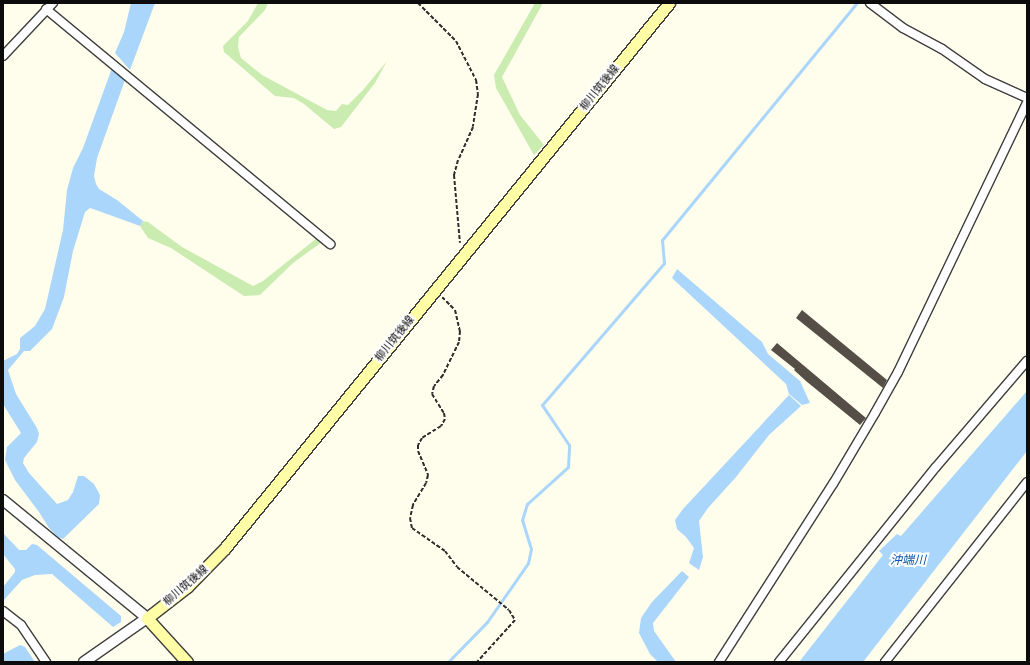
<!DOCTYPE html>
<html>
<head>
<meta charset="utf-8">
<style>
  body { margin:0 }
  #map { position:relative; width:1030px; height:665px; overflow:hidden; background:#fffdeb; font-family:Bitter,"Noto Sans JP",serif }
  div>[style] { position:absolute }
  .green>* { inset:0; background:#caecb1 }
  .water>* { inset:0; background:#aad6fb }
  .stream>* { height:3px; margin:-1.5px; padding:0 1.5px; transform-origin:1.5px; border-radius:1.5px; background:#aad6fb }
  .building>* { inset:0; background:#554e47 }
  .path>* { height:2px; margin-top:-1px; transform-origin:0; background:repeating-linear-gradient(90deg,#2e2e2e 0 4px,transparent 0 6px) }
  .roads { filter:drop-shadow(1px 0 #3f3f3f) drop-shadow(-1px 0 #3f3f3f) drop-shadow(0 1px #3f3f3f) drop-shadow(0 -1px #3f3f3f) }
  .minor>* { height:8px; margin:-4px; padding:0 4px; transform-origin:4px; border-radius:4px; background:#fff }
  .tertiary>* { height:10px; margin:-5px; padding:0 5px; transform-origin:5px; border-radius:5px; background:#fff }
  .secondary>* { height:11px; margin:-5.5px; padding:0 5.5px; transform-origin:5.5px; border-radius:5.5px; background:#fffda6 }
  span { translate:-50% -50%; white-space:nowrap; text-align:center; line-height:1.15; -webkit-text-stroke:4px #fff; paint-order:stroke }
  .street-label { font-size:11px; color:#0c0c0c }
  .water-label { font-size:12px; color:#0c55a7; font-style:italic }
  .frame { position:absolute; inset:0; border:4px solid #0c0c0c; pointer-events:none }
</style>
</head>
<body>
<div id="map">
  <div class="green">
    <div style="clip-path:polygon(258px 3px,268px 3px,265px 10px,239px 37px,238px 47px,241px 58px,262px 75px,327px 110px,336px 111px,342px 104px,348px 105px,363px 90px,387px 61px,375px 83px,341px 127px,334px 129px,304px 104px,294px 98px,275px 96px,224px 52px,223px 46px,248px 21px)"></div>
    <div style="clip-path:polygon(535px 3px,543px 3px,502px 77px,520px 115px,544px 145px,534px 155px,496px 88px,494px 75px)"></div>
    <div style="clip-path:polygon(143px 221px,148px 222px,182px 247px,253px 286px,263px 281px,317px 238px,322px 242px,293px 263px,260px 295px,244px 296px,171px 248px,148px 238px,140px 226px)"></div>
  </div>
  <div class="water">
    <div style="clip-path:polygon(131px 3px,155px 3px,130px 70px,115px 53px,124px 32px)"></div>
    <div style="clip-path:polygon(112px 68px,125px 80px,97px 158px,94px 176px,96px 184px,99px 189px,117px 200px,143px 221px,140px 226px,96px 210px,90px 208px,85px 212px,73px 251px,64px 297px,52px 329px,30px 351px,24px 351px,8px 370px,16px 394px,37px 428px,39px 434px,37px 442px,24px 458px,23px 463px,29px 473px,57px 504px,68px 500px,73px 492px,78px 476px,84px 476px,94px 484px,100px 495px,99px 504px,63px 539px,58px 537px,49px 528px,39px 512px,15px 480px,5px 460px,7px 447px,21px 433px,3px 404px,3px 361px,17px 354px,20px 349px,20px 338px,35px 326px,45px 309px,63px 230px,67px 190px,73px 168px,83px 148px)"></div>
    <div style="clip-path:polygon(677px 269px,762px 342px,768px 354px,800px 381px,810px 403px,802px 405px,789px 394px,786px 384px,672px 278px)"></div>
    <div style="clip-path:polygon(1027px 391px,1027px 451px,863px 662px,799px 662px,883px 555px,879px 551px,897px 534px,901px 536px)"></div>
    <div style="clip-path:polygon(789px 395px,801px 406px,769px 435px,736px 477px,708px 508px,699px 521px,703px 557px,699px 570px,689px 563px,694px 548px,686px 537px,677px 529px,675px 520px,683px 509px)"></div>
    <div style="clip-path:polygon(3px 533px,19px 550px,26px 550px,32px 544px,37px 545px,121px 616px,121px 622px,113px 627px,52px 574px,35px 575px,22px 580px,3px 601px,3px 587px,15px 572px,15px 569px,3px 554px)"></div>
    <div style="clip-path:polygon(682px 571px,689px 577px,653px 623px,654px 631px,676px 662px,658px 662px,650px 654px,639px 633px,641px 618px,652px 602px)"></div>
    <div style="clip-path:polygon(20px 645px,25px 647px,35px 662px,3px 662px,3px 654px)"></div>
  </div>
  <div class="stream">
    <div style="left:448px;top:662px;width:56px;rotate:-45.7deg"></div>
    <div style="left:487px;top:622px;width:72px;rotate:-55.2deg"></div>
    <div style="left:528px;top:563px;width:14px;rotate:-78deg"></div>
    <div style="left:531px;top:549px;width:30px;rotate:-107deg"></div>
    <div style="left:522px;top:520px;width:17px;rotate:-73deg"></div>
    <div style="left:527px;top:504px;width:55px;rotate:-42.1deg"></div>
    <div style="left:568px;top:467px;width:22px;rotate:-87deg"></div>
    <div style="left:569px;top:445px;width:48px;rotate:-124deg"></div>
    <div style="left:542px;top:405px;width:187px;rotate:-49.3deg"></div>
    <div style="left:664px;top:263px;width:23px;rotate:-95deg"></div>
    <div style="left:662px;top:240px;width:307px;rotate:-50.6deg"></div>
  </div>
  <div class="building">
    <div style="clip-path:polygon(802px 310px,887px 380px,883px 388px,796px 318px)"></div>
    <div style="clip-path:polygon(777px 343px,866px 418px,860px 425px,806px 381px,794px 370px,795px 369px,771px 350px)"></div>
  </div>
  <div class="path">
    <div style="left:418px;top:3px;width:54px;rotate:45deg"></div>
    <div style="left:456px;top:41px;width:44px;rotate:62.9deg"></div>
    <div style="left:476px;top:80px;width:14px;rotate:82deg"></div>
    <div style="left:478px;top:94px;width:33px;rotate:99deg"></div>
    <div style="left:473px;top:127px;width:36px;rotate:114deg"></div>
    <div style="left:458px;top:160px;width:16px;rotate:105deg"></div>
    <div style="left:454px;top:175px;width:68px;rotate:85deg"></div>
    <div style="left:442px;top:297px;width:18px;rotate:45deg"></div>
    <div style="left:455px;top:310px;width:22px;rotate:77deg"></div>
    <div style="left:460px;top:331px;width:11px;rotate:95deg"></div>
    <div style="left:459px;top:342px;width:37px;rotate:116deg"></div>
    <div style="left:443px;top:375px;width:14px;rotate:129deg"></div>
    <div style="left:434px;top:386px;width:8px;rotate:104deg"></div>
    <div style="left:432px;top:394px;width:22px;rotate:58deg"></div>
    <div style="left:444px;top:413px;width:6px;rotate:81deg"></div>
    <div style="left:445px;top:419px;width:8px;rotate:120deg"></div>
    <div style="left:441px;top:426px;width:22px;rotate:148deg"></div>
    <div style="left:422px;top:438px;width:8px;rotate:120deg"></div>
    <div style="left:418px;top:445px;width:6px;rotate:90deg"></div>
    <div style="left:418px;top:451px;width:26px;rotate:67deg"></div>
    <div style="left:428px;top:475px;width:8px;rotate:104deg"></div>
    <div style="left:426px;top:483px;width:26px;rotate:121deg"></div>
    <div style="left:413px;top:505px;width:13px;rotate:103deg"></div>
    <div style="left:410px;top:518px;width:10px;rotate:79deg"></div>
    <div style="left:412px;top:528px;width:40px;rotate:34.9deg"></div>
    <div style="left:445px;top:551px;width:20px;rotate:53deg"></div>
    <div style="left:457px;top:567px;width:67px;rotate:39.6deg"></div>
    <div style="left:509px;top:610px;width:12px;rotate:59deg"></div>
    <div style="left:515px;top:620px;width:57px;rotate:132.1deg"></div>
  </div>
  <div class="roads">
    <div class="minor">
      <div style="left:870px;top:3px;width:41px;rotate:37.1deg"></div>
      <div style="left:903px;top:28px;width:44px;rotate:28.3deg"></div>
      <div style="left:942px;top:49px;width:52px;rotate:34.9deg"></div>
      <div style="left:985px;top:79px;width:46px;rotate:24.3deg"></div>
      <div style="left:46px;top:9px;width:369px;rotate:39.6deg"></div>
      <div style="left:3px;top:56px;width:73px;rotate:-46.7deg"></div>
      <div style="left:3px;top:611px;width:23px;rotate:38deg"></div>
      <div style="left:21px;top:625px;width:45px;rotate:56deg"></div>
      <div style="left:719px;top:662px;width:211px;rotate:-57.4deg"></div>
      <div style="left:833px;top:484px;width:82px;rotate:-59.4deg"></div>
      <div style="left:875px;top:413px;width:47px;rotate:-60.7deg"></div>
      <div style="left:898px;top:372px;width:298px;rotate:-64.4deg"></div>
      <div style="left:779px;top:662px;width:250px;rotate:-51.2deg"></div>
      <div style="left:936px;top:467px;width:140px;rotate:-49.4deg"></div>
      <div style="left:885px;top:662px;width:229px;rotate:-51.7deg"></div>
    </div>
    <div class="tertiary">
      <div style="left:3px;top:500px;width:186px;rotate:39.3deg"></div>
      <div style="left:147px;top:618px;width:77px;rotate:145.1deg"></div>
    </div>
    <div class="secondary">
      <div style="left:187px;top:662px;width:59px;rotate:-132.3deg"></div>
      <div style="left:147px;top:618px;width:51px;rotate:-37.8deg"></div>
      <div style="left:187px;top:587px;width:54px;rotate:-45.7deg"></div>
      <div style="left:225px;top:548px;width:703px;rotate:-50.83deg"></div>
    </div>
  </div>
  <div class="street-label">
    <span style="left:600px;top:88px;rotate:-51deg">柳川筑後線</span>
    <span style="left:395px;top:339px;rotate:-51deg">柳川筑後線</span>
    <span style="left:186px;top:586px;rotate:-41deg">柳川筑後線</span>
  </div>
  <div class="water-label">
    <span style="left:908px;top:561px">沖端川</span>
  </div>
  <div class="frame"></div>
</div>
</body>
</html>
